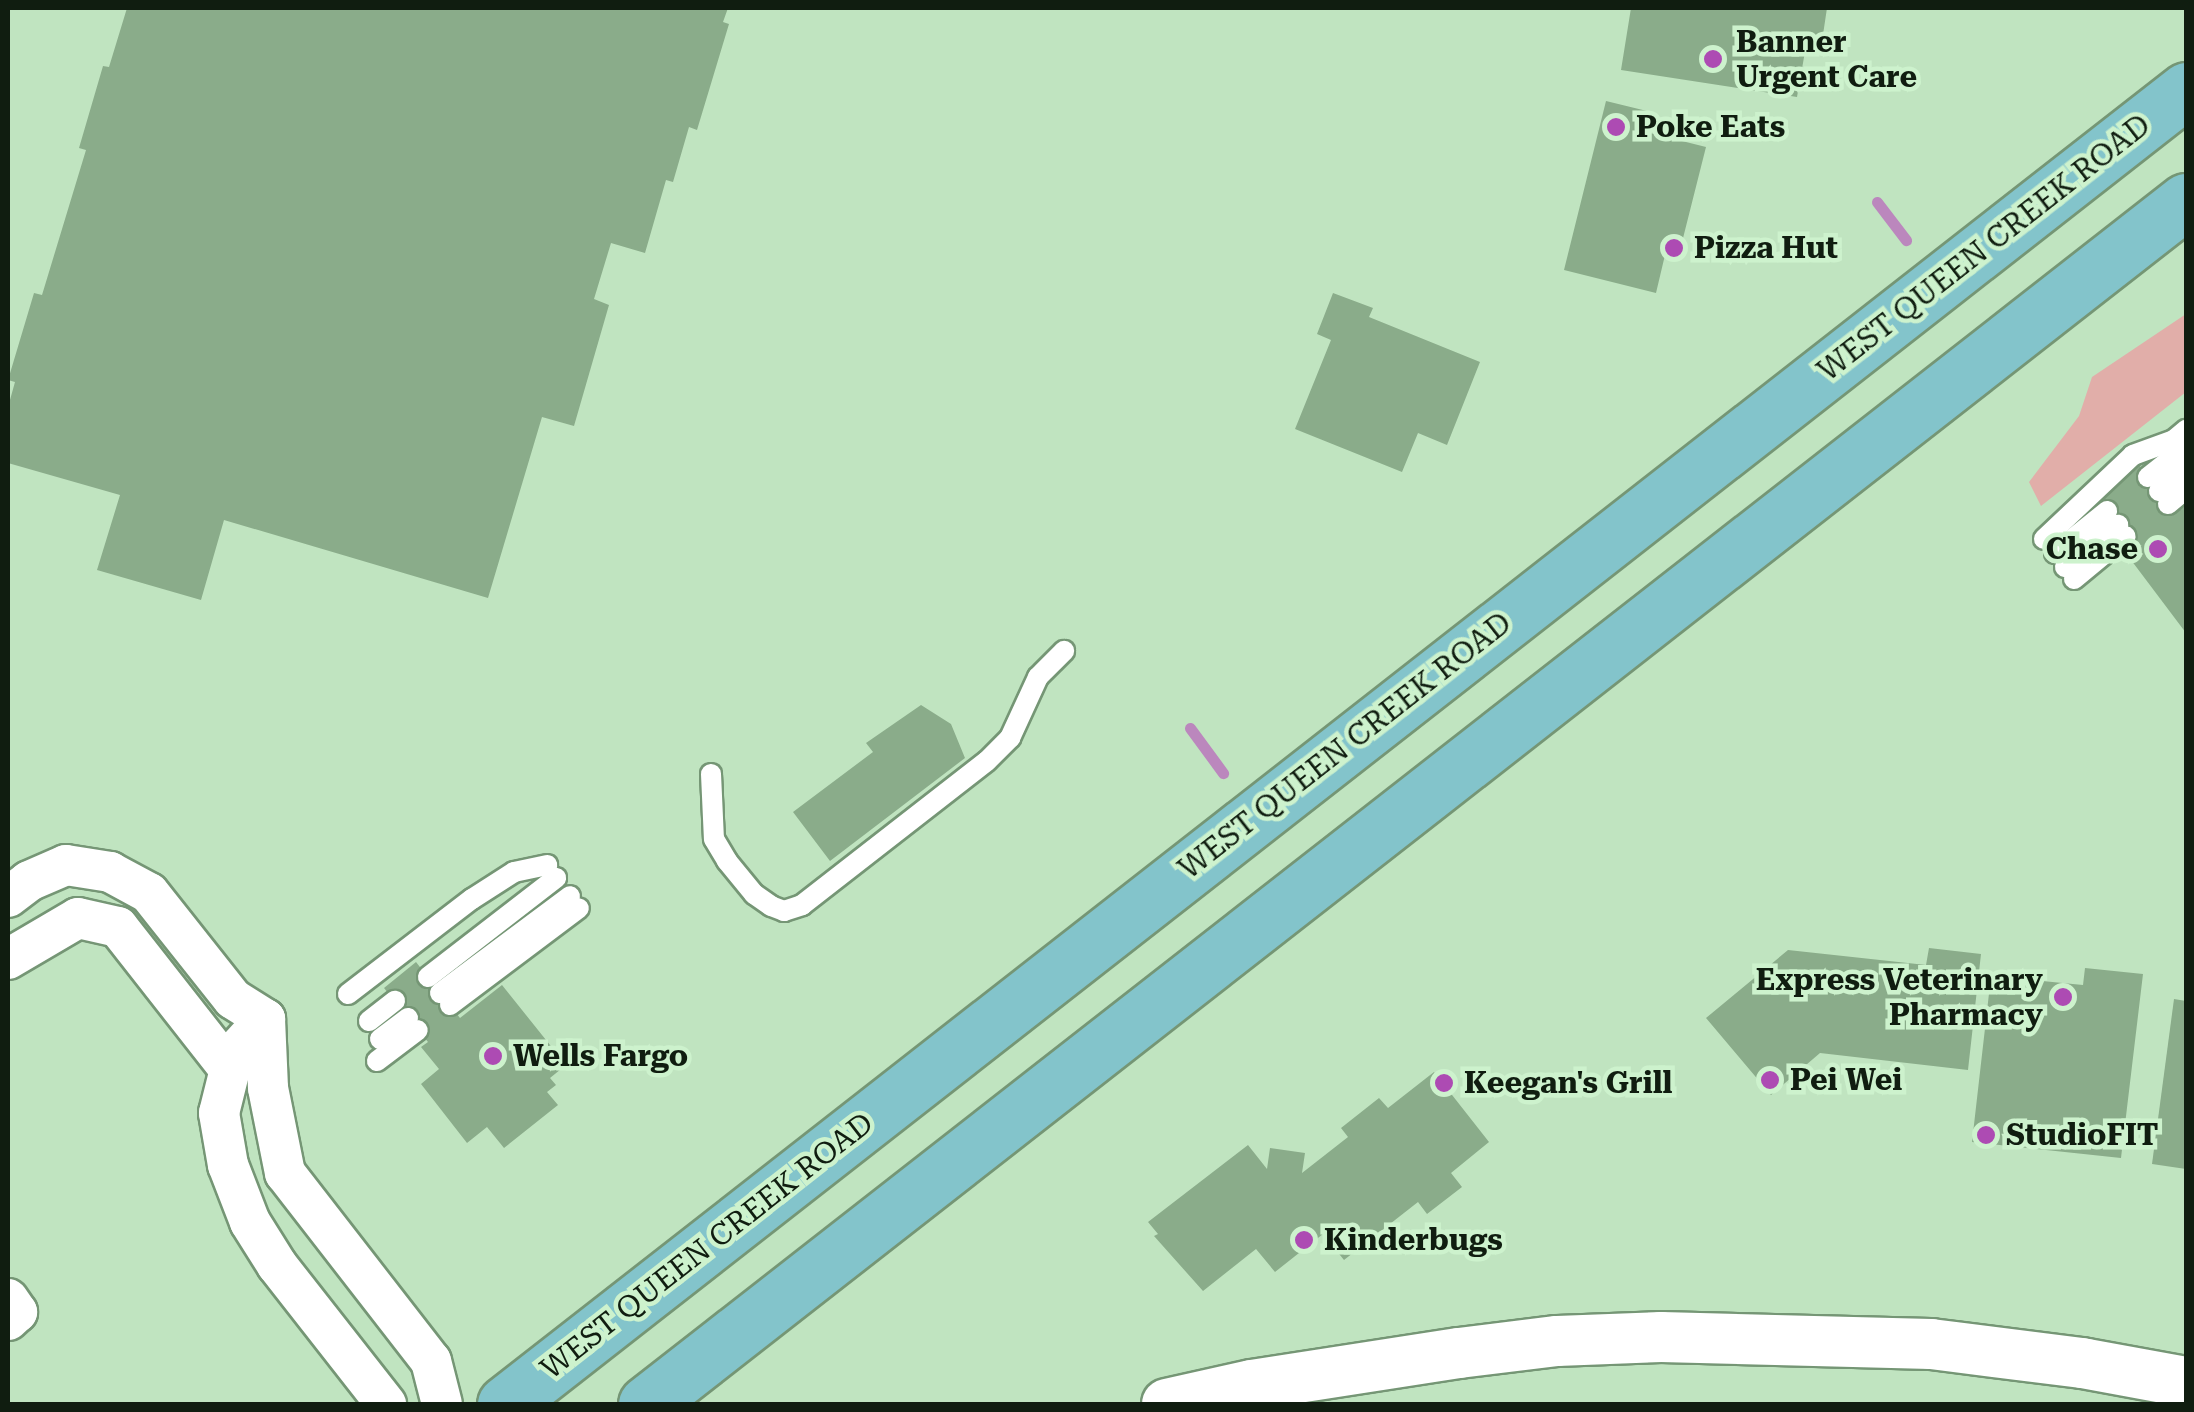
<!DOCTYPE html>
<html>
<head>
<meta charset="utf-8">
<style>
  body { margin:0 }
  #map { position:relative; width:2194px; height:1412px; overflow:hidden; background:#c0e4c0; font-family:"Roboto Serif",serif }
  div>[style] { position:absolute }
  .green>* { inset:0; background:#e1aea9 }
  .stream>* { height:11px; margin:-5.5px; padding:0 5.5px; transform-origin:5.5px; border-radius:5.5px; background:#bb87bd }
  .building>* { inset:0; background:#8aac8a }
  .roads { filter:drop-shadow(2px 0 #759675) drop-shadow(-2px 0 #759675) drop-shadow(0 2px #759675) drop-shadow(0 -2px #759675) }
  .service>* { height:20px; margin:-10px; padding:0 10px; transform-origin:10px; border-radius:10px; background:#fff }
  .minor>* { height:40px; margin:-20px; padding:0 20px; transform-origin:20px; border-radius:20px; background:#fff }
  .tertiary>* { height:50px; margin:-25px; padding:0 25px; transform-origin:25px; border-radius:25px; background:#fff }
  .primary>* { height:55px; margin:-27.5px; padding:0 27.5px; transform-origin:27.5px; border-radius:27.5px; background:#83c4cb }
  .dots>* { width:28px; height:28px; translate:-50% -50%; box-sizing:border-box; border:5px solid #cdf2cd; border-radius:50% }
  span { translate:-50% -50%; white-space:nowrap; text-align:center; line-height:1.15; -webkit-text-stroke:9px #cdf2cd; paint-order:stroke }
  .poi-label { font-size:30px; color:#101d10; font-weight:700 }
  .left { translate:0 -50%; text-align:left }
  .right { translate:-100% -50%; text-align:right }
  .street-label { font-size:30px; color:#101d10 }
  .frame { position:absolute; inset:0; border:10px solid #101d10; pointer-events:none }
</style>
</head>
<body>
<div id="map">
  <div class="green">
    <div style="clip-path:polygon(2186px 314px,2186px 392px,2041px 506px,2029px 482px,2079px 416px,2092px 377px)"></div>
  </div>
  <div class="stream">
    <div style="left:1877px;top:202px;width:48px;rotate:52.7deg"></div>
    <div style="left:1190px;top:728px;width:56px;rotate:53.7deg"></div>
  </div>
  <div class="building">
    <div style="clip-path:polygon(127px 8px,728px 8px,723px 22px,729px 24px,697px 130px,689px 127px,673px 182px,666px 180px,645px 253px,611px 243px,594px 299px,609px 305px,574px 426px,542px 417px,488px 598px,224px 520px,201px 600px,97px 570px,120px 495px,8px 463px,8px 407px,15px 382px,8px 380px,34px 293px,42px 295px,86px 150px,79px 148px,103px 66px,109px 67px)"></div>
    <div style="clip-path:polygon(1631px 8px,1827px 8px,1821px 48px,1806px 46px,1797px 97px,1621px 70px)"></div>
    <div style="clip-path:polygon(1606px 101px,1651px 112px,1646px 132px,1706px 147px,1678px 258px,1665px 255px,1656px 293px,1564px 270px)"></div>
    <div style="clip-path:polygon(1333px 293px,1373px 308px,1369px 317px,1480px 362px,1447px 445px,1418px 433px,1402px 472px,1295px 429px,1331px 340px,1317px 334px)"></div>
    <div style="clip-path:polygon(2136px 461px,2176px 513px,2186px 506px,2186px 633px,2125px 552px,2134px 546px,2093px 493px)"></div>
    <div style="clip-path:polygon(921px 705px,951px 724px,965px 758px,830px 861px,793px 812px,873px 752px,866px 743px)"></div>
    <div style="clip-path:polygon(1929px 948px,1981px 954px,1968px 1070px,1820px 1053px,1771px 1095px,1706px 1018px,1788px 950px,1926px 965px)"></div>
    <div style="clip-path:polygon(416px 962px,460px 1018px,502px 985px,566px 1065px,550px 1078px,556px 1085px,547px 1092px,558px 1105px,504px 1148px,487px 1127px,467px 1143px,421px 1084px,439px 1069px,421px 1047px,428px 1042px,384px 988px)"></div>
    <div style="clip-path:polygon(2085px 968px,2143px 974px,2121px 1158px,1972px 1142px,1991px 976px,2083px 985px)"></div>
    <div style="clip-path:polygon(2174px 999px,2186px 1001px,2186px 1169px,2152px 1164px)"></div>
    <div style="clip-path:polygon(1434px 1072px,1489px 1142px,1451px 1173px,1462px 1187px,1427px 1214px,1418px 1202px,1344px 1260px,1323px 1234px,1275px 1272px,1256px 1249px,1203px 1291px,1154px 1236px,1158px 1234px,1148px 1222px,1248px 1145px,1267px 1169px,1270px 1148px,1305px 1153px,1302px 1173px,1348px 1137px,1341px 1128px,1379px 1098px,1388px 1108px)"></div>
  </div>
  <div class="roads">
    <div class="service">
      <div style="left:2148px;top:477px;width:48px;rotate:-38.3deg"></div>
      <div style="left:2159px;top:491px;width:35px;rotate:-39deg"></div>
      <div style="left:2168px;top:504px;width:23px;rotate:-40deg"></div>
      <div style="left:2044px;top:539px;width:122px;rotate:-43.3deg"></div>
      <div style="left:2133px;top:455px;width:44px;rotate:-20.1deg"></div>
      <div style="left:2174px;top:440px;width:16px;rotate:-40deg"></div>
      <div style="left:2055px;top:553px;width:67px;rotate:-38.9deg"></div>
      <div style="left:2065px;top:567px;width:68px;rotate:-38.4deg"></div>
      <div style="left:2074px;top:579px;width:67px;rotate:-39.6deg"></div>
      <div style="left:711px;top:774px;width:65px;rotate:87.4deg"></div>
      <div style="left:714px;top:839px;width:26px;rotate:59deg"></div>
      <div style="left:727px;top:861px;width:43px;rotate:50.7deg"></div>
      <div style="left:754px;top:894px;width:21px;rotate:35deg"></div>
      <div style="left:771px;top:906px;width:14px;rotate:21deg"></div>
      <div style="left:784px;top:911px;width:19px;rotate:-18deg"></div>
      <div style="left:802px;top:905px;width:234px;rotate:-37.9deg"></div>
      <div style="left:987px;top:761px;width:33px;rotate:-45deg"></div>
      <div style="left:1010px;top:738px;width:67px;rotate:-65.3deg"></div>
      <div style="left:1038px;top:677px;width:37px;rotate:-45deg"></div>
      <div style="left:428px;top:977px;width:162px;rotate:-37.7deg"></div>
      <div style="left:440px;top:993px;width:162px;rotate:-36.7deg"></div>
      <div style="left:348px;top:994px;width:156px;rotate:-37.5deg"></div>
      <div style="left:472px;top:899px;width:50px;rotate:-32.7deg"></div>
      <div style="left:514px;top:872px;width:34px;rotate:-12deg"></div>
      <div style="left:450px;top:1005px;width:161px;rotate:-36.9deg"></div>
      <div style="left:369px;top:1021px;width:33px;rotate:-38deg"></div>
      <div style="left:380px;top:1039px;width:35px;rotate:-37deg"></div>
      <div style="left:377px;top:1061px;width:51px;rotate:-37.1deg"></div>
    </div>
    <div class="minor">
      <div style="left:8px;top:897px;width:26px;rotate:-37deg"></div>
      <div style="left:29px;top:881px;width:40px;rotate:-23.4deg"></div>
      <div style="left:66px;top:865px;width:45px;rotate:9deg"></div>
      <div style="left:110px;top:872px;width:44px;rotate:28.3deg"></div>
      <div style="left:149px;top:893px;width:135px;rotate:51.6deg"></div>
      <div style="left:233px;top:999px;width:38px;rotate:32deg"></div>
      <div style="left:8px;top:959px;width:81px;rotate:-30.4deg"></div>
      <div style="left:78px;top:918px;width:41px;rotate:12.7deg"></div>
      <div style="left:118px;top:927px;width:182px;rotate:51.9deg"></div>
      <div style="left:265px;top:1019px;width:46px;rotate:132.4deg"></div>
      <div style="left:234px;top:1053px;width:62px;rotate:104deg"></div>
      <div style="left:219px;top:1113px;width:53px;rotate:80.2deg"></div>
      <div style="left:228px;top:1165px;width:61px;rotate:68.9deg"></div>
      <div style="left:250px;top:1222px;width:51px;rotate:57.9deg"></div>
      <div style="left:277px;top:1265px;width:177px;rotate:51.9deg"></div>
      <div style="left:265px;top:1019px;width:69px;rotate:87.5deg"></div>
      <div style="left:268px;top:1088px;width:87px;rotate:78.7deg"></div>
      <div style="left:285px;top:1173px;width:238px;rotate:52.2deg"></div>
      <div style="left:431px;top:1361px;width:44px;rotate:75.7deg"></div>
      <div style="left:8px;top:1299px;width:16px;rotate:55deg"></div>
      <div style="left:17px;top:1312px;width:12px;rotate:138deg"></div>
    </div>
    <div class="tertiary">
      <div style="left:1167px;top:1404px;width:87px;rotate:-12.6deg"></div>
      <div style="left:1252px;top:1385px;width:209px;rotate:-8.8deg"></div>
      <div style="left:1459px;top:1353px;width:99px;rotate:-7deg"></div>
      <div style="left:1557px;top:1341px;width:104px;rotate:-2.2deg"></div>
      <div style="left:1661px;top:1337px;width:270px;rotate:1.5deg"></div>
      <div style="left:1931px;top:1344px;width:152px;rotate:7.2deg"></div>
      <div style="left:2082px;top:1363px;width:106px;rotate:10.4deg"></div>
    </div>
    <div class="primary">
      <div style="left:505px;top:1404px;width:2134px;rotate:-38.01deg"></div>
      <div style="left:646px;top:1404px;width:1954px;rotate:-38deg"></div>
    </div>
  </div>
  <div class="dots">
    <div style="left:1713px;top:59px;background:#ad4bb3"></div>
    <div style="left:1616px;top:127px;background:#ad4bb3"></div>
    <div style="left:1674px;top:248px;background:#ad4bb3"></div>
    <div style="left:2158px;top:549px;background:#ad4bb3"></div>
    <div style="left:2063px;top:997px;background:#ad4bb3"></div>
    <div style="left:493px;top:1056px;background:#ad4bb3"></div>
    <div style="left:1770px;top:1080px;background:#ad4bb3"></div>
    <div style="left:1444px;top:1083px;background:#ad4bb3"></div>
    <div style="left:1986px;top:1135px;background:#ad4bb3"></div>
    <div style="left:1304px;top:1240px;background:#ad4bb3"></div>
  </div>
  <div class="poi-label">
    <span class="left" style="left:1736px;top:59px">Banner<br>Urgent Care</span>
    <span class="left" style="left:1636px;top:127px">Poke Eats</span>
    <span class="left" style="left:1694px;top:248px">Pizza Hut</span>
    <span class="right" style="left:2138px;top:549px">Chase</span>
    <span class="right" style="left:2043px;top:997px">Express Veterinary<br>Pharmacy</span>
    <span class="left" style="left:513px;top:1056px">Wells Fargo</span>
    <span class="left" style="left:1790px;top:1080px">Pei Wei</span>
    <span class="left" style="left:1464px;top:1083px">Keegan's Grill</span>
    <span class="left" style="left:2006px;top:1135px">StudioFIT</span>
    <span class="left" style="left:1324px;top:1240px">Kinderbugs</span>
  </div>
  <div class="street-label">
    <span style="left:1984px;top:248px;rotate:-38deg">WEST QUEEN CREEK ROAD</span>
    <span style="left:1345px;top:746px;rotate:-38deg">WEST QUEEN CREEK ROAD</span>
    <span style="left:707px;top:1246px;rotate:-38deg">WEST QUEEN CREEK ROAD</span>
  </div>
  <div class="frame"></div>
</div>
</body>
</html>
